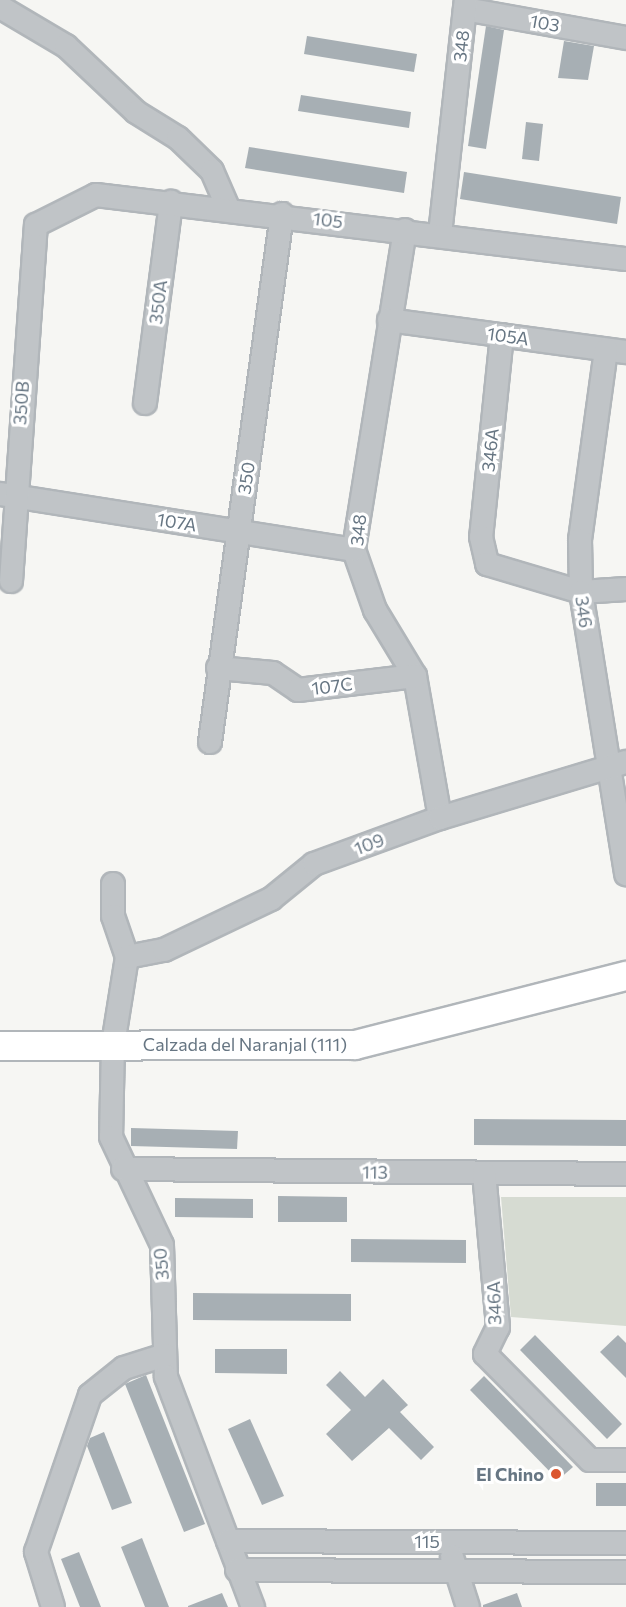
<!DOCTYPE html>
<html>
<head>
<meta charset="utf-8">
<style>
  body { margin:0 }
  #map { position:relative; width:626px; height:1607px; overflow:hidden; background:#f6f6f3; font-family:Commissioner,sans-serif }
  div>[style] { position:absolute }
  .green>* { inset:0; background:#d6dbd2 }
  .building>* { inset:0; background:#a7afb4 }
  .roads { filter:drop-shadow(2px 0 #b1b6ba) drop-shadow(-2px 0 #b1b6ba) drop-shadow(0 2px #b1b6ba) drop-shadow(0 -2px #b1b6ba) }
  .minor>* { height:22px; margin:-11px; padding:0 11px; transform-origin:11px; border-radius:11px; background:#c0c4c7 }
  .major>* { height:28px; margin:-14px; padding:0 14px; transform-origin:14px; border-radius:14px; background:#fff }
  .dots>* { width:16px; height:16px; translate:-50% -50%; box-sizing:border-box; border:3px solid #fff; border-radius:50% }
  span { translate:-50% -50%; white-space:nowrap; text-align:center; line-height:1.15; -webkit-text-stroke:6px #fff; paint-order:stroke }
  .street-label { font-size:18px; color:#677683 }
  .poi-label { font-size:18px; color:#677683; font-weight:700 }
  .right { translate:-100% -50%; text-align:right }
</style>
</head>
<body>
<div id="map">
  <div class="green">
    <div style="clip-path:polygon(501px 1197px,626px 1197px,626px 1326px,511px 1317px)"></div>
  </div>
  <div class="building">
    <div style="clip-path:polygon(486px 26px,504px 30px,486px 149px,468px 146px)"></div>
    <div style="clip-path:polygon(307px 36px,417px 54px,414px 72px,304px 54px)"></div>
    <div style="clip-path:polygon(564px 41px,594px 46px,588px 80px,558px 78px)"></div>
    <div style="clip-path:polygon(301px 95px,411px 112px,409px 128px,298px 111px)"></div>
    <div style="clip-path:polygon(526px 122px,543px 124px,539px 161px,522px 159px)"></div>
    <div style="clip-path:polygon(249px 147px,407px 172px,404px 193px,245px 168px)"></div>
    <div style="clip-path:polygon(464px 172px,621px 197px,617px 224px,460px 199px)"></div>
    <div style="clip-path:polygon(474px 1119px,626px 1120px,626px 1146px,474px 1145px)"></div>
    <div style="clip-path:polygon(131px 1128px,238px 1131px,237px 1149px,131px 1146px)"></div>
    <div style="clip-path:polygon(278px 1196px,347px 1197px,347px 1222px,278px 1222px)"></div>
    <div style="clip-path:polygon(175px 1198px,253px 1199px,253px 1218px,175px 1217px)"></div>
    <div style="clip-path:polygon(351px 1239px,466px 1240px,466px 1263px,351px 1262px)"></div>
    <div style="clip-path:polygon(193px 1293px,351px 1294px,351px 1321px,193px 1320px)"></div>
    <div style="clip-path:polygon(535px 1335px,622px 1424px,607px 1439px,520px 1350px)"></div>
    <div style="clip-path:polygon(618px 1335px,626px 1343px,626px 1378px,600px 1352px)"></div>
    <div style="clip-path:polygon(215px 1349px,287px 1349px,287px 1374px,215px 1373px)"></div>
    <div style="clip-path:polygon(340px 1371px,365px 1397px,383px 1379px,408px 1405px,400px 1412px,434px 1447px,421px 1460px,389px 1428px,352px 1461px,326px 1434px,351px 1410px,326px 1385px)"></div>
    <div style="clip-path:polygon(146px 1375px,205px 1524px,184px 1532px,125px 1384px)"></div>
    <div style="clip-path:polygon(484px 1376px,573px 1467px,558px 1480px,470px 1390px)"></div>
    <div style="clip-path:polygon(250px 1419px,284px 1496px,262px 1505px,228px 1429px)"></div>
    <div style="clip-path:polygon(104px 1432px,132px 1503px,112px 1510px,87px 1446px,90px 1438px)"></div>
    <div style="clip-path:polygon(596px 1483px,626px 1483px,626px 1506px,596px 1506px)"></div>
    <div style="clip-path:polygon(142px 1538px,169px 1607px,145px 1607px,121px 1547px)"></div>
    <div style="clip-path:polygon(79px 1552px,101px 1607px,80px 1607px,61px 1559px)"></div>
    <div style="clip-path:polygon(222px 1593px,228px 1607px,188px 1607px,188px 1606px)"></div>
    <div style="clip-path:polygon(517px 1593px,522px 1607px,483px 1607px,483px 1605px)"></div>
  </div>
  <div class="roads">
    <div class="minor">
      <div style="left:0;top:7px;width:77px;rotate:30.6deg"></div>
      <div style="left:66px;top:46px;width:96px;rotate:43.3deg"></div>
      <div style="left:136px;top:112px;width:49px;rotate:31.8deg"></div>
      <div style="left:178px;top:138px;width:47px;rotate:44.1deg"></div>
      <div style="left:212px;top:171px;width:40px;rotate:66.6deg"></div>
      <div style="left:465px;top:9px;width:164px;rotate:10.2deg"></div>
      <div style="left:405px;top:230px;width:324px;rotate:99.1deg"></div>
      <div style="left:354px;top:550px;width:64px;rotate:70.7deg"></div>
      <div style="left:375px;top:610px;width:77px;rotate:58.8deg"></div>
      <div style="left:415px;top:676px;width:144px;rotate:80deg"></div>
      <div style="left:440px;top:234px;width:235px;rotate:-83.7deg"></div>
      <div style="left:389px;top:320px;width:239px;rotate:7.7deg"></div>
      <div style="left:502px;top:335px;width:203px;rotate:95.9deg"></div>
      <div style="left:481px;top:537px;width:28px;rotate:77deg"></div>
      <div style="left:487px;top:564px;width:98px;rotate:16.6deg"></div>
      <div style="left:581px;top:592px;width:45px;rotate:-3.8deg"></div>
      <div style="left:606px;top:350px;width:192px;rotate:97.8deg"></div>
      <div style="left:580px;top:540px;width:52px;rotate:88.9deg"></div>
      <div style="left:581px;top:592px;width:286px;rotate:80.9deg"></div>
      <div style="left:145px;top:403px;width:203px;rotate:-82.6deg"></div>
      <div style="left:0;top:494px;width:358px;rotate:9deg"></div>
      <div style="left:11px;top:581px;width:357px;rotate:-86deg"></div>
      <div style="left:36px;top:225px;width:67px;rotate:-26.6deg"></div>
      <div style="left:96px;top:195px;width:534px;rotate:6.89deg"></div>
      <div style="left:218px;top:668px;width:55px;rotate:5.2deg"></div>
      <div style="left:273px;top:673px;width:30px;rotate:34deg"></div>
      <div style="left:298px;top:690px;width:118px;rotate:-6.8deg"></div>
      <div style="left:210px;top:742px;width:533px;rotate:-82.23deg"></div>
      <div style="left:113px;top:884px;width:32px;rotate:90deg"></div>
      <div style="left:113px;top:916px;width:43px;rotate:71.1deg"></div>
      <div style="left:127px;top:957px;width:88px;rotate:99.1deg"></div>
      <div style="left:113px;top:1044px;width:93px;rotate:91.2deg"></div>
      <div style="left:111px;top:1137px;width:119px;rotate:64.7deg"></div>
      <div style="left:162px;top:1245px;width:132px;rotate:88.3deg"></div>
      <div style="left:166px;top:1377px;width:246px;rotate:69.3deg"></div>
      <div style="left:127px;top:957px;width:38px;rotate:-11deg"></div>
      <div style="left:164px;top:950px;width:119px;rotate:-25.5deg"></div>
      <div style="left:271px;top:899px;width:55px;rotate:-39.1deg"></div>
      <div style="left:314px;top:864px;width:134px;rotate:-20.1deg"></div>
      <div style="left:440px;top:818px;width:194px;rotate:-16.8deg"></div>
      <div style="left:123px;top:1169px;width:503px;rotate:0.57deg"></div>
      <div style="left:484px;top:1173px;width:155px;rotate:84.8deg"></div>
      <div style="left:498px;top:1327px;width:30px;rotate:116deg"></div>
      <div style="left:485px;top:1354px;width:149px;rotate:45.3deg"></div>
      <div style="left:590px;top:1460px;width:36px"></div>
      <div style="left:228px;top:1541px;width:398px;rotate:0.3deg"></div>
      <div style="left:452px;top:1557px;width:52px;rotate:72.3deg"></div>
      <div style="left:237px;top:1570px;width:389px;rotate:0.3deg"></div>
      <div style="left:53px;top:1607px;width:58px;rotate:-107.2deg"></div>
      <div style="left:36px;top:1552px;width:166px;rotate:-71deg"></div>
      <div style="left:90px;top:1395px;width:43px;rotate:-38.5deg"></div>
      <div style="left:124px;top:1368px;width:43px;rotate:-17.6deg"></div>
    </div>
    <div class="major">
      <div style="left:0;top:1046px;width:355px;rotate:-0.2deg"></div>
      <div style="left:355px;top:1045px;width:280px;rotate:-14.3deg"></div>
    </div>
  </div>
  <div class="dots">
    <div style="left:556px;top:1474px;background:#db562f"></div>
  </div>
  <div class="street-label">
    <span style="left:545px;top:23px;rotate:10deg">103</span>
    <span style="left:461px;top:46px;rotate:-84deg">348</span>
    <span style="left:328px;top:220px;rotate:7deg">105</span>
    <span style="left:158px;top:302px;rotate:-83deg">350A</span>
    <span style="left:508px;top:336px;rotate:8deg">105A</span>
    <span style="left:21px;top:403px;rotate:-86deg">350B</span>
    <span style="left:490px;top:450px;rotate:-84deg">346A</span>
    <span style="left:246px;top:478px;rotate:-82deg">350</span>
    <span style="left:177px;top:522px;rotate:9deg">107A</span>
    <span style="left:358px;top:530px;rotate:-84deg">348</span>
    <span style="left:584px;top:612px;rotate:82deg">346</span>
    <span style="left:332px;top:686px;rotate:-7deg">107C</span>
    <span style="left:369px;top:844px;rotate:-20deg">109</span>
    <span style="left:245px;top:1044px">Calzada del Naranjal (111)</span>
    <span style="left:375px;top:1172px;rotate:1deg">113</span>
    <span style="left:161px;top:1264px;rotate:-95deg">350</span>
    <span style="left:494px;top:1303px;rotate:-92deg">346A</span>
    <span style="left:427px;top:1541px">115</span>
  </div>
  <div class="poi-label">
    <span class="right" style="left:544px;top:1474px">El Chino</span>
  </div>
</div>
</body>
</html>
